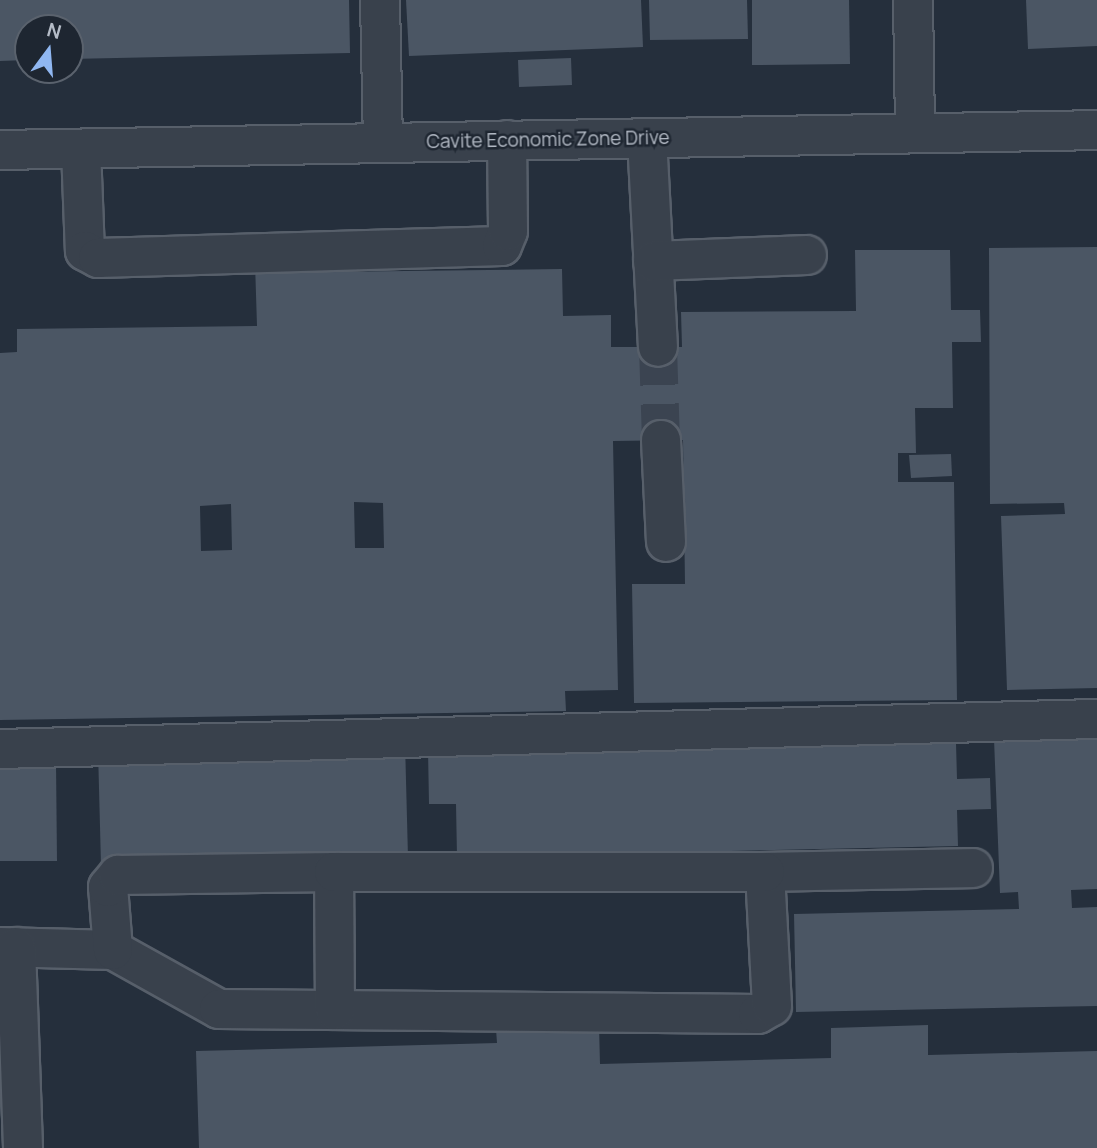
<!DOCTYPE html>
<html>
<head>
<meta charset="utf-8">
<style>
  body { margin:0 }
  #map { position:relative; width:1097px; height:1148px; overflow:hidden; background:#252f3c; font-family:Manrope,sans-serif }
  div>[style] { position:absolute }
  .building>* { inset:0; background:#4b5664 }
  .minor-tunnel>* { height:38px; margin-top:-19px; transform-origin:0; background:repeating-linear-gradient(90deg,#3b4451 0 38px,transparent 0 57px) }
  .roads { filter:drop-shadow(2px 0 #575f6a) drop-shadow(-2px 0 #575f6a) drop-shadow(0 2px #575f6a) drop-shadow(0 -2px #575f6a) }
  .minor>* { height:38px; margin:-19px; padding:0 19px; transform-origin:19px; border-radius:19px; background:#39414c }
  span { translate:-50% -50%; white-space:nowrap; text-align:center; line-height:1.15; -webkit-text-stroke:5px #1e2631; paint-order:stroke }
  .street-label { font-size:19px; color:#b5bcc7 }
  .north { position:absolute; left:14px; top:14px; width:70px; height:70px; box-sizing:border-box; background:#1e2631; border:2px solid #5a626d; border-radius:50%; rotate:16deg; font-size:19px; font-weight:700; line-height:28px; text-align:center; color:#b5bcc7 }
  .north::after { content:''; display:block; margin:auto; width:24px; height:32px; background:#90b7f1; clip-path:polygon(50% 0,100% 100%,50% 72%,0 100%) }
</style>
</head>
<body>
<div id="map">
  <div class="building">
    <div style="clip-path:polygon(0 0,349px 0,350px 53px,70px 59px,70px 28px,28px 28px,28px 60px,0 61px)"></div>
    <div style="clip-path:polygon(406px 0,641px 0,643px 47px,409px 56px)"></div>
    <div style="clip-path:polygon(649px 0,747px 0,748px 39px,650px 40px)"></div>
    <div style="clip-path:polygon(752px 0,849px 0,850px 64px,752px 65px)"></div>
    <div style="clip-path:polygon(1026px 0,1097px 0,1097px 46px,1028px 49px)"></div>
    <div style="clip-path:polygon(571px 58px,572px 85px,519px 87px,518px 60px)"></div>
    <div style="clip-path:polygon(1097px 247px,1097px 688px,1007px 690px,1001px 516px,1065px 514px,1064px 503px,990px 504px,989px 248px)"></div>
    <div style="clip-path:polygon(evenodd,855px 250px,950px 250px,951px 310px,980px 310px,981px 342px,952px 342px,953px 408px,915px 408px,916px 453px,898px 453px,898px 482px,954px 482px,957px 700px,634px 703px,632px 584px,685px 584px,683px 440px,613px 441px,618px 690px,565px 691px,566px 711px,0 720px,0 353px,17px 352px,17px 329px,257px 326px,255px 263px,322px 262px,322px 272px,562px 269px,563px 316px,611px 315px,611px 347px,682px 347px,681px 312px,856px 311px,855px 250px,354px 502px,383px 503px,384px 548px,355px 548px,354px 502px,855px 250px,231px 504px,232px 550px,201px 551px,200px 506px,231px 504px)"></div>
    <div style="clip-path:polygon(951px 454px,952px 476px,911px 478px,909px 455px)"></div>
    <div style="clip-path:polygon(1097px 736px,1097px 889px,1071px 890px,1072px 908px,1097px 907px,1097px 1006px,796px 1012px,794px 914px,1019px 909px,1018px 892px,1000px 893px,994px 739px)"></div>
    <div style="clip-path:polygon(405px 742px,408px 857px,101px 865px,98px 750px)"></div>
    <div style="clip-path:polygon(956px 743px,957px 779px,990px 778px,991px 809px,957px 810px,958px 846px,457px 857px,456px 804px,429px 804px,428px 750px)"></div>
    <div style="clip-path:polygon(56px 763px,57px 861px,0 861px,0 764px)"></div>
    <div style="clip-path:polygon(928px 1025px,928px 1055px,1097px 1051px,1097px 1148px,199px 1148px,196px 1051px,497px 1043px,496px 1029px,599px 1026px,600px 1064px,831px 1058px,831px 1028px)"></div>
  </div>
  <div class="minor-tunnel">
    <div style="left:658px;top:347px;width:93px;rotate:88.2deg"></div>
  </div>
  <div class="roads">
    <div class="minor">
      <div style="left:380px;top:0;width:143px;rotate:88.8deg"></div>
      <div style="left:913px;top:0;width:132px;rotate:89.1deg"></div>
      <div style="left:647px;top:138px;width:209px;rotate:87deg"></div>
      <div style="left:81px;top:149px;width:102px;rotate:87.8deg"></div>
      <div style="left:85px;top:251px;width:15px;rotate:28deg"></div>
      <div style="left:98px;top:258px;width:404px;rotate:-1.7deg"></div>
      <div style="left:502px;top:246px;width:16px;rotate:-68deg"></div>
      <div style="left:508px;top:231px;width:91px;rotate:-90.6deg"></div>
      <div style="left:0;top:150px;width:1097px;rotate:-1.04deg"></div>
      <div style="left:653px;top:261px;width:154px;rotate:-2.2deg"></div>
      <div style="left:661px;top:440px;width:102px;rotate:87.2deg"></div>
      <div style="left:0;top:749px;width:1097px;rotate:-1.57deg"></div>
      <div style="left:0;top:947px;width:113px;rotate:1.5deg"></div>
      <div style="left:113px;top:950px;width:121px;rotate:29.1deg"></div>
      <div style="left:219px;top:1009px;width:539px;rotate:0.53deg"></div>
      <div style="left:758px;top:1014px;width:16px;rotate:-30deg"></div>
      <div style="left:772px;top:1006px;width:134px;rotate:-93deg"></div>
      <div style="left:765px;top:872px;width:208px;rotate:-1.1deg"></div>
      <div style="left:16px;top:947px;width:201px;rotate:88deg"></div>
      <div style="left:113px;top:950px;width:63px;rotate:-94.5deg"></div>
      <div style="left:108px;top:887px;width:16px;rotate:-50deg"></div>
      <div style="left:118px;top:875px;width:216px;rotate:-0.8deg"></div>
      <div style="left:335px;top:1010px;width:138px;rotate:-90.4deg"></div>
      <div style="left:334px;top:872px;width:431px"></div>
    </div>
  </div>
  <div class="street-label">
    <span style="left:548px;top:140px;rotate:-1deg">Cavite Economic Zone Drive</span>
  </div>
  <div class="north">N</div>
</div>
</body>
</html>
